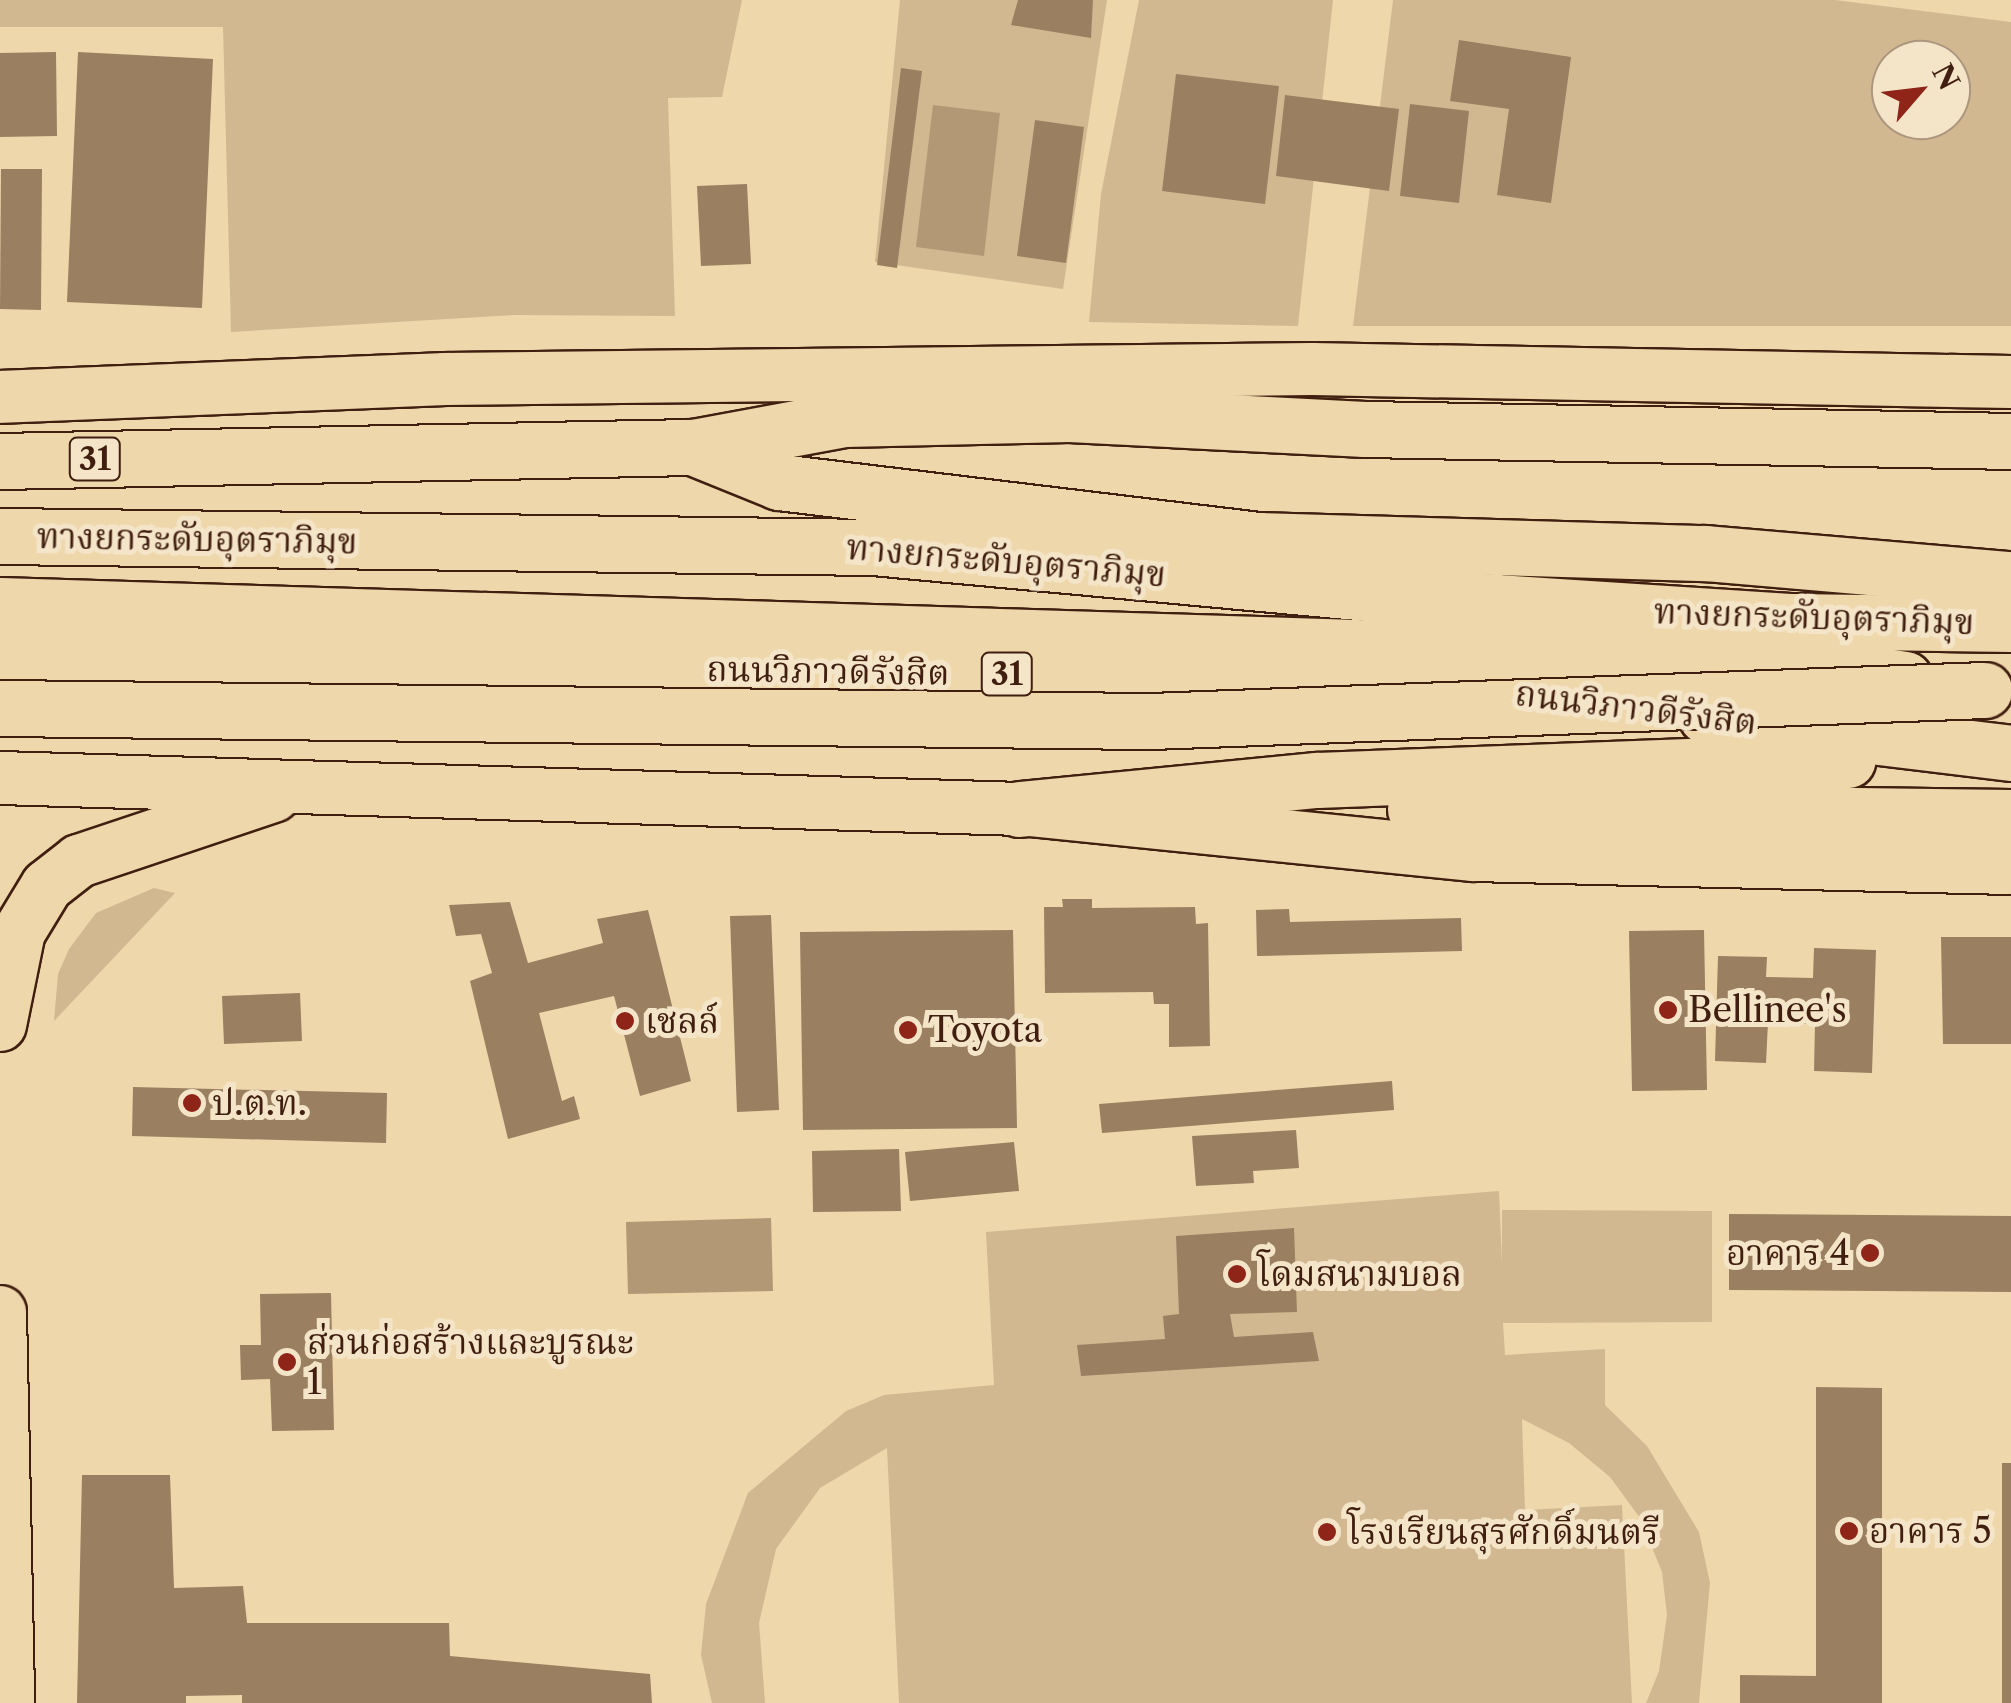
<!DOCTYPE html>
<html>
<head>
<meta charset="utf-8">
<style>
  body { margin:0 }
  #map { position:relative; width:2011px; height:1703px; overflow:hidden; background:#eed7ab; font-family:"Libre Caslon Text","Noto Serif Thai",serif }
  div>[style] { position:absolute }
  .green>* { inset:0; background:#d1b891 }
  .water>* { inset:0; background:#b39876 }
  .building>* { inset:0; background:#9b7f61 }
  .roads { filter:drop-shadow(2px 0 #411f10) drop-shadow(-2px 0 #411f10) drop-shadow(0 2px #411f10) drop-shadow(0 -2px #411f10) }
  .major>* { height:52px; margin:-26px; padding:0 26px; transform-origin:26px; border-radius:26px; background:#eed7ab }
  .highway>* { height:55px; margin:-27.5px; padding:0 27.5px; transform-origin:27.5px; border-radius:27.5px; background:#eed7ab }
  .bridges { filter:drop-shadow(2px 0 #411f10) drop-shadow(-2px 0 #411f10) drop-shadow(0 2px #411f10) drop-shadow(0 -2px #411f10) }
  .highway-bridge>* { height:55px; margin:-27.5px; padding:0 27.5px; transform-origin:27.5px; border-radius:27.5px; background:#eed7ab }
  .dots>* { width:28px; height:28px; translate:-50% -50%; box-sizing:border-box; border:5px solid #f4e5c8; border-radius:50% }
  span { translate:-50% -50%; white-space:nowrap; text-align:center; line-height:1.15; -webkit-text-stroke:10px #f4e5c8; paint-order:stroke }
  .shield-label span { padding:2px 8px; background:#f4e5c8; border:2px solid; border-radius:8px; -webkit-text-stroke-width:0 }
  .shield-label { font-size:32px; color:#411f10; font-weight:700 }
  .street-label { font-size:35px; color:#411f10 }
  .poi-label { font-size:35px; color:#411f10 }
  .left { translate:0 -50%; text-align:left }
  .right { translate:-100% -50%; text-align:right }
  .north { position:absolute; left:1871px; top:40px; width:100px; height:100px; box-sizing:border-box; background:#f4e5c8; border:2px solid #ac967e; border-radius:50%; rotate:62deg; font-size:28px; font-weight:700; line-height:40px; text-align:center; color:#411f10 }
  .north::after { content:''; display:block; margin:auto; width:35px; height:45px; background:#8f2418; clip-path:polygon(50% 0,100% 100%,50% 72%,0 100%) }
</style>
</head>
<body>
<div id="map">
  <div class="green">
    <div style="clip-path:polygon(0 0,742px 0,722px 97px,668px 98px,675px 316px,513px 315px,231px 332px,223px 27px,0 27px)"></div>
    <div style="clip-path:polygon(900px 0,1107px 0,1063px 289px,875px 262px)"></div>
    <div style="clip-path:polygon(1139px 0,1333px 0,1298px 326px,1089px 322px,1101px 194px)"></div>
    <div style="clip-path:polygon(evenodd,1393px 0,1835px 0,2011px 22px,2011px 326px,1353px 326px,1393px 0,1891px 60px,1951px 60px,1951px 120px,1891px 120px,1891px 60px)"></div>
    <div style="clip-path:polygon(154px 888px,175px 893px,54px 1021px,58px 974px,69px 949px,96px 913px)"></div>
    <div style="clip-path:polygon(1499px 1191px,1502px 1264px,1502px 1210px,1712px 1211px,1712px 1322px,1503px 1323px,1505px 1355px,1605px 1349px,1605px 1405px,1647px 1446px,1699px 1532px,1710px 1583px,1699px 1703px,1646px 1703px,1659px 1671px,1667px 1615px,1662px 1572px,1640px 1518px,1610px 1477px,1569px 1443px,1522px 1419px,1525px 1510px,1622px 1505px,1632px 1703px,899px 1703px,887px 1448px,820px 1488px,776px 1549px,759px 1623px,765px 1703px,712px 1703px,701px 1655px,706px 1604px,748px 1493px,846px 1411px,884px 1395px,994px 1385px,986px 1232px)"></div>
  </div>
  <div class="water">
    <div style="clip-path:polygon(933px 105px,1000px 113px,984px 256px,916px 247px)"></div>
    <div style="clip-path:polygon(771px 1218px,773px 1291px,628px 1294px,626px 1222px)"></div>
  </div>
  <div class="building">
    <div style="clip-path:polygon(1018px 0,1093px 0,1091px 38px,1011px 25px)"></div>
    <div style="clip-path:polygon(1459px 40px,1571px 57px,1551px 203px,1497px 195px,1509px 109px,1450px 101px)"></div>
    <div style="clip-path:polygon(56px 52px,57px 136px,0 137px,0 53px)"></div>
    <div style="clip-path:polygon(78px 52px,213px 59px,202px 308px,67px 302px)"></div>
    <div style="clip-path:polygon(901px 68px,922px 71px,897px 268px,877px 265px)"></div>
    <div style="clip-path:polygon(1176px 74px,1279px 86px,1265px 204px,1162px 191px)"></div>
    <div style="clip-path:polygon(1285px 95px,1399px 109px,1389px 191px,1276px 176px)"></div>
    <div style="clip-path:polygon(1410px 104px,1469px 111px,1459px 203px,1400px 196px)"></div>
    <div style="clip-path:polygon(1035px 120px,1084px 127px,1066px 263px,1017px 256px)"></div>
    <div style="clip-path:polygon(1px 169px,42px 169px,41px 310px,0 309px)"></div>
    <div style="clip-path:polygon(747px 184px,751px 264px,701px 266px,697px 186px)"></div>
    <div style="clip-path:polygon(1062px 899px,1092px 899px,1092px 908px,1195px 907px,1196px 924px,1208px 923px,1210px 1046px,1169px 1047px,1169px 1004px,1154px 1004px,1153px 992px,1045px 993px,1044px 907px,1063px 907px)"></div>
    <div style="clip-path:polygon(510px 902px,528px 963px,603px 943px,597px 919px,648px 910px,691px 1081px,640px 1096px,614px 996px,539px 1013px,562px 1101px,574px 1096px,580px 1119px,508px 1139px,470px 981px,492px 973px,481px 934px,456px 936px,449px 905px)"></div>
    <div style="clip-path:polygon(1289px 909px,1290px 922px,1461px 918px,1462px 951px,1257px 956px,1256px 910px)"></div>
    <div style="clip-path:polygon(771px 915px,779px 1110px,737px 1112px,730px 916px)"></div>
    <div style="clip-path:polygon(1013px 930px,1017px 1128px,803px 1130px,800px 932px)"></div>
    <div style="clip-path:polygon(1704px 930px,1707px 1090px,1632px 1091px,1629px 931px)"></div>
    <div style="clip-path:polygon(1941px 937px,2011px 937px,2011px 1044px,1943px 1044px)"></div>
    <div style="clip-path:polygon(1814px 948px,1876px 950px,1872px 1073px,1814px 1071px,1815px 1024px,1768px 1022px,1766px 1063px,1715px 1061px,1718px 956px,1767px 957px,1766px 977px,1813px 978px)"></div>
    <div style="clip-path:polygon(300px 993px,302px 1041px,224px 1044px,222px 996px)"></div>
    <div style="clip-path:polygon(1392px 1081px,1394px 1110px,1102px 1133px,1099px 1104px)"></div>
    <div style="clip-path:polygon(133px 1087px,387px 1093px,386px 1143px,132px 1136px)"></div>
    <div style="clip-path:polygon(1296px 1130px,1299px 1168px,1253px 1171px,1254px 1183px,1196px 1186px,1192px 1136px)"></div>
    <div style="clip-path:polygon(1014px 1142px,1019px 1191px,910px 1201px,905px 1152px)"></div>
    <div style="clip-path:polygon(899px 1149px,901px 1211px,813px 1212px,812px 1151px)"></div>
    <div style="clip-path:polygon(1729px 1214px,2011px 1216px,2011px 1292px,1729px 1290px)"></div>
    <div style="clip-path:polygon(1294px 1228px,1297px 1312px,1230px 1314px,1234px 1337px,1313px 1332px,1319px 1361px,1081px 1376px,1077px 1345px,1165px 1339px,1163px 1316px,1179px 1314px,1176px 1236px)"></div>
    <div style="clip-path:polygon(331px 1293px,334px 1430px,272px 1431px,270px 1379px,241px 1380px,240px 1345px,261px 1345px,260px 1294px)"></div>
    <div style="clip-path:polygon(1816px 1387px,1882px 1388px,1882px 1703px,1740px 1703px,1740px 1675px,1816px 1676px)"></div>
    <div style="clip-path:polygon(2002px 1463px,2011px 1463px,2011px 1703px,2002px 1703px)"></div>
    <div style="clip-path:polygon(82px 1475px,170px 1475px,174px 1588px,243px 1586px,247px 1623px,449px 1623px,450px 1656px,650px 1674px,652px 1703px,242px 1703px,242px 1695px,186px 1696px,186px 1703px,77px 1703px)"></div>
  </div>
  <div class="roads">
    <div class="major">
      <div style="left:0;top:397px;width:445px;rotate:-2.3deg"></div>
      <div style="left:445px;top:379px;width:867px;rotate:-0.66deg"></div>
      <div style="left:1312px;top:369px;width:699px;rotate:1.07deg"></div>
      <div style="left:0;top:778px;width:1019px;rotate:1.74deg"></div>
      <div style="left:1019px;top:809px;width:457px;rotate:5.8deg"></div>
      <div style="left:1474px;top:855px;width:537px;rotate:1.39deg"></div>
      <div style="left:0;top:1025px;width:95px;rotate:-78.5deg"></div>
      <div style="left:19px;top:932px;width:54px;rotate:-58.7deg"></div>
      <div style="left:47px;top:886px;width:41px;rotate:-38deg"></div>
      <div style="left:79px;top:861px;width:205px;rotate:-18.5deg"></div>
      <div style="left:0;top:1312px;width:391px;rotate:88.8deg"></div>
    </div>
    <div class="highway">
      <div style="left:693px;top:447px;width:93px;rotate:22.1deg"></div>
      <div style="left:779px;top:482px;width:484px;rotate:6.9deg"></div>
      <div style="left:1260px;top:540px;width:445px;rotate:1.7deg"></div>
      <div style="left:1705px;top:553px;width:307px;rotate:4.9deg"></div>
      <div style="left:0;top:461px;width:693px;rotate:-1.16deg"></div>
      <div style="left:693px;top:447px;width:154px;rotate:-10.5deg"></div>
      <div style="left:844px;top:419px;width:225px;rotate:-1.3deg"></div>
      <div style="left:1069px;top:414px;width:296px;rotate:2.9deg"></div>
      <div style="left:1365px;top:429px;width:646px;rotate:1.06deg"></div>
      <div style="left:0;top:536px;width:873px;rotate:0.72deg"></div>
      <div style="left:873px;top:547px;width:519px;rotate:5.3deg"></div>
      <div style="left:1390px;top:595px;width:404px;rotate:3.7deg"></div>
      <div style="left:1793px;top:621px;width:218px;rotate:0.8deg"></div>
      <div style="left:0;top:605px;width:1781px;rotate:1.77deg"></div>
      <div style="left:1780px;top:660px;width:126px;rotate:8.6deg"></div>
      <div style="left:0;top:653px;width:1462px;rotate:1.33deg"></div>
      <div style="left:1706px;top:716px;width:307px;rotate:6.9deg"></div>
      <div style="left:1019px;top:809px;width:299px;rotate:-5.6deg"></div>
      <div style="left:1317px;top:780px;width:531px;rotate:-2.16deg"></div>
      <div style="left:1415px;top:809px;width:596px;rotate:0.77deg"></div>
    </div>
  </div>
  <div class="bridges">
    <div class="highway-bridge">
      <div style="left:0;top:708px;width:1151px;rotate:0.65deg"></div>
      <div style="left:1151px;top:721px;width:834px;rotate:-2.13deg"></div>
    </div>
  </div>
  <div class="dots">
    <div style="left:1668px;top:1010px;background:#8f2418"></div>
    <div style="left:625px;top:1021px;background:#8f2418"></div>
    <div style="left:908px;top:1030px;background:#8f2418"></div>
    <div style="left:192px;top:1103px;background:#8f2418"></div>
    <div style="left:1870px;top:1253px;background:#8f2418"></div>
    <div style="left:1237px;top:1274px;background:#8f2418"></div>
    <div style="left:287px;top:1362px;background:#8f2418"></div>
    <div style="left:1849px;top:1531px;background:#8f2418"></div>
    <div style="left:1327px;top:1532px;background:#8f2418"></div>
  </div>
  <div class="shield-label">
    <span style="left:95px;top:459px">31</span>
    <span style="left:1007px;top:674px">31</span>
  </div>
  <div class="street-label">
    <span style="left:197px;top:539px;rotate:1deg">ทางยกระดับอุตราภิมุข</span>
    <span style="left:1006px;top:561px;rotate:5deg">ทางยกระดับอุตราภิมุข</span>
    <span style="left:1814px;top:617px;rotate:2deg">ทางยกระดับอุตราภิมุข</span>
    <span style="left:828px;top:671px;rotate:1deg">ถนนวิภาวดีรังสิต</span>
    <span style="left:1636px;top:708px;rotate:7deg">ถนนวิภาวดีรังสิต</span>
  </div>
  <div class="poi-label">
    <span class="left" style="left:1688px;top:1010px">Bellinee's</span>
    <span class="left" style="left:645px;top:1021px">เชลล์</span>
    <span class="left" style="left:928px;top:1030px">Toyota</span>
    <span class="left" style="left:212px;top:1103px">ป.ต.ท.</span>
    <span class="right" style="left:1850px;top:1253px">อาคาร 4</span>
    <span class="left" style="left:1257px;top:1274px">โดมสนามบอล</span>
    <span class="left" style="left:307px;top:1362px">ส่วนก่อสร้างและบูรณะ<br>1</span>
    <span class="left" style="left:1869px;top:1531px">อาคาร 5</span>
    <span class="left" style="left:1347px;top:1532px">โรงเรียนสุรศักดิ์มนตรี</span>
  </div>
  <div class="north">N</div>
</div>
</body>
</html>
